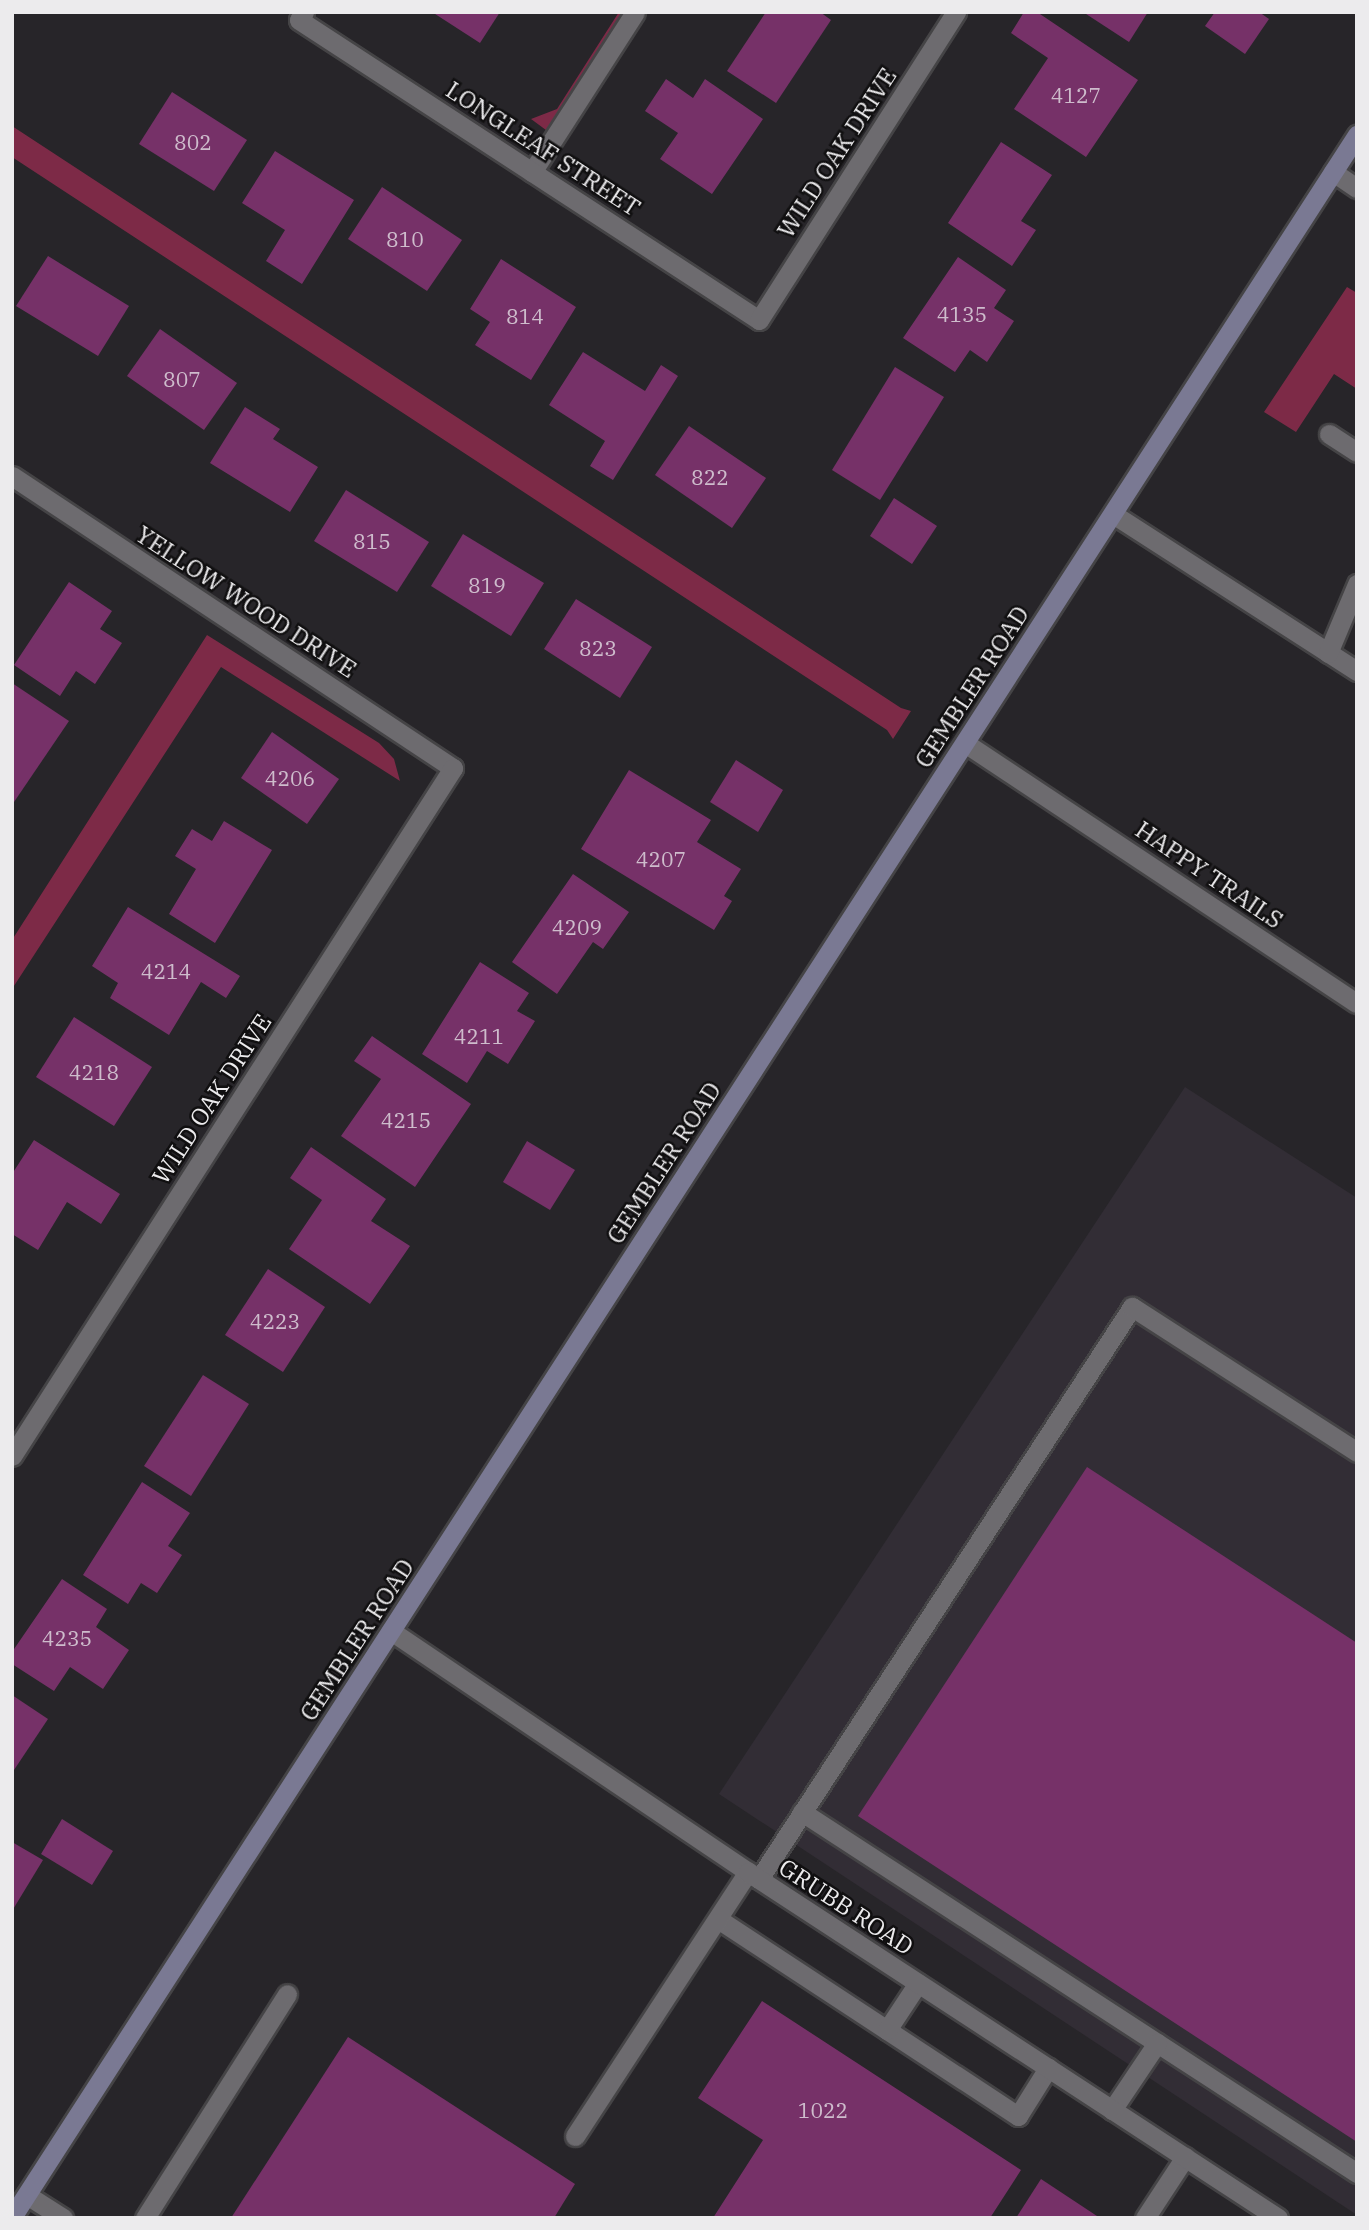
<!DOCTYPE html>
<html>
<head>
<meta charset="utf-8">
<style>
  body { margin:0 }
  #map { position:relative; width:1369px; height:2230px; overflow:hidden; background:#272529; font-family:"IBM Plex Serif",serif }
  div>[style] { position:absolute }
  .built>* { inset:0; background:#322d35 }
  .green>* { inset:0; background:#7d2a47 }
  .building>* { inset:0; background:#763168 }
  .roads { filter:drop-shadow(2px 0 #454446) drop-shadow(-2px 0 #454446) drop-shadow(0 2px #454446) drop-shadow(0 -2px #454446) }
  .service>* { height:19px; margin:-9.5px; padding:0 9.5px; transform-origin:9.5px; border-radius:9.5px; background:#6d6b6f }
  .minor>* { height:19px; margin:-9.5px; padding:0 9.5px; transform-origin:9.5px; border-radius:9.5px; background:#6d6b6f }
  .secondary>* { height:19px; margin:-9.5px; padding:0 9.5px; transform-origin:9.5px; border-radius:9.5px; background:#7a7993 }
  span { translate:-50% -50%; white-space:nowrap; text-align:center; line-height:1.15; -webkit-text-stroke:5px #100f10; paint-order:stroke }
  .number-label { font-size:21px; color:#cebccc }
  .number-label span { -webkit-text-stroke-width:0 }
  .street-label { font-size:24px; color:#ecebed }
  .frame { position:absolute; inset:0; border:14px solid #ecebed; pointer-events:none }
</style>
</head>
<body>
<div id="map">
  <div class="built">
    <div style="clip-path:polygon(1185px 1087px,1357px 1198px,1357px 2215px,719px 1794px)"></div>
  </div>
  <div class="green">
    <div style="clip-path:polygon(619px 12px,644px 12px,565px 135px,565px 144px,531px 119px,557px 109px)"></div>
    <div style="clip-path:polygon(12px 126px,901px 708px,911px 711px,893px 739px,887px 730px,12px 157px)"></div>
    <div style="clip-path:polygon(1347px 287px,1357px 293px,1357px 389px,1334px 374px,1296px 432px,1264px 412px)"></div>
    <div style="clip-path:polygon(207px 635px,379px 743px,394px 759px,400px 781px,221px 667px,12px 989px,12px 940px)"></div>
  </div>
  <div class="building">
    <div style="clip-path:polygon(432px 12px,500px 12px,480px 43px)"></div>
    <div style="clip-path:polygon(766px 12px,820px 12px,831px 20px,776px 103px,727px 71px)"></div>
    <div style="clip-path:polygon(1024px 12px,1037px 12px,1138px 80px,1086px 157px,1014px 109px,1048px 58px,1011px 33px)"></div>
    <div style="clip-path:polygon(1083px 12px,1148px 12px,1129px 42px)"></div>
    <div style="clip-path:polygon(1215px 12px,1259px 12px,1269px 19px,1245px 54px,1205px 26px)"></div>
    <div style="clip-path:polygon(666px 79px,693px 98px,705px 79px,763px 119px,712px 194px,660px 159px,678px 133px,645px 111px)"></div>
    <div style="clip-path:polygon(172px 92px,247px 140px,214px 191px,139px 144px)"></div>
    <div style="clip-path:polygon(1001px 142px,1052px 175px,1021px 221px,1036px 230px,1012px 266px,948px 223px)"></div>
    <div style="clip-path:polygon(275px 151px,354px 200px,302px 284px,266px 261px,285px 230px,242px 203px)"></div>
    <div style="clip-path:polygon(382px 187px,462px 240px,427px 291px,348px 239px)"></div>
    <div style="clip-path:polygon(48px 256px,129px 306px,98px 356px,16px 306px)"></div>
    <div style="clip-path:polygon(958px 257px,1006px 290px,994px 308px,1014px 321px,987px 362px,970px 350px,955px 372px,903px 338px)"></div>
    <div style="clip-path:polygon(501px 259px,576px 307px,531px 380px,475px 345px,490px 322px,470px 309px)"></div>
    <div style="clip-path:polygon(160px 329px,237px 383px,204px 430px,127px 376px)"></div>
    <div style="clip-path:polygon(583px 352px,645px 391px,661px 365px,678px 376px,613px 480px,590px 466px,605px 441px,549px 405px)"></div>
    <div style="clip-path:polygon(895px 367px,944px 397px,880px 500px,832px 470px)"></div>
    <div style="clip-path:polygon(245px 407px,280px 429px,273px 439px,318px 467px,290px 512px,210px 463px)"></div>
    <div style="clip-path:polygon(689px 426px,766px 478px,732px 528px,655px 475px)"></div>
    <div style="clip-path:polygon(346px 490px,429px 542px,397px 592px,314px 541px)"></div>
    <div style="clip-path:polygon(894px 498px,937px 526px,912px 564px,870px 536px)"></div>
    <div style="clip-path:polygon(463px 534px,544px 583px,511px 636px,431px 586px)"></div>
    <div style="clip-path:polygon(69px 582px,112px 611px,100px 629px,122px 643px,95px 684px,76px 671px,60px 696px,14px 665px)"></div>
    <div style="clip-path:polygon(576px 599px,652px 647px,620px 698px,544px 649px)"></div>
    <div style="clip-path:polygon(12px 683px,69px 721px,12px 805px)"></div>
    <div style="clip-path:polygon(272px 732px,339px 779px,307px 824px,241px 778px)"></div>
    <div style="clip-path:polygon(736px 760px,783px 790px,758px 832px,710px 802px)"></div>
    <div style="clip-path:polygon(629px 770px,711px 820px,697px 842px,741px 869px,724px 896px,732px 901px,714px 930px,581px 849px)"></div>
    <div style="clip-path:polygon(224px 821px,272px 850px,215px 943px,169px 914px,196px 869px,175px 856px,192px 829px,212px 841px)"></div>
    <div style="clip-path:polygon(573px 874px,629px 912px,603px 949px,593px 942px,557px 994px,512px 962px)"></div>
    <div style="clip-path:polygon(128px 907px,240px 976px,226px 998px,201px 982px,169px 1035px,110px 998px,118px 983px,92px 966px)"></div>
    <div style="clip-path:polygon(480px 962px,529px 993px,517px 1011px,535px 1021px,508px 1064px,487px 1051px,467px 1083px,422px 1054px)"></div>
    <div style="clip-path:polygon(74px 1017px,152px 1067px,114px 1126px,36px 1077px)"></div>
    <div style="clip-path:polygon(372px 1036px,471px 1104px,415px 1187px,341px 1136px,381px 1079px,354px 1061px)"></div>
    <div style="clip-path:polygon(34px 1140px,120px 1194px,101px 1224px,67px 1202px,38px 1250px,12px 1234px,12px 1174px)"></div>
    <div style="clip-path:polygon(527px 1141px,575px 1170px,550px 1210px,503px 1182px)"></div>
    <div style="clip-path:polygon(311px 1147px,386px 1199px,371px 1221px,410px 1246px,370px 1304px,289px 1249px,322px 1200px,290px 1178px)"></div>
    <div style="clip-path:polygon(268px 1269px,325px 1307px,283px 1372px,225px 1335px)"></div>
    <div style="clip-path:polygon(203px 1375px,249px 1404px,191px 1496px,144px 1466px)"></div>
    <div style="clip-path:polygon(1087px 1467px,1357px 1643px,1357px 2142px,858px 1816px)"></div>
    <div style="clip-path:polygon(142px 1482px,190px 1513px,168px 1546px,182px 1555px,157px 1593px,141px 1583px,128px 1604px,83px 1575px)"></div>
    <div style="clip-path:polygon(62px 1579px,107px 1609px,96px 1627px,129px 1650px,103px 1689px,70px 1667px,54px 1691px,12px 1664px,12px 1652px)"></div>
    <div style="clip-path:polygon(12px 1695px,48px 1719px,12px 1773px)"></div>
    <div style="clip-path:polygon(62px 1819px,113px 1851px,92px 1885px,41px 1854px)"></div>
    <div style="clip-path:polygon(12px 1842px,43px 1860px,12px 1911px)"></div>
    <div style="clip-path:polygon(762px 2001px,1021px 2170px,990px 2218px,713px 2218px,763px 2140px,698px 2098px)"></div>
    <div style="clip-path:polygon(348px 2037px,575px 2184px,554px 2218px,231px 2218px)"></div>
    <div style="clip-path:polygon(1041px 2179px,1100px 2218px,1016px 2218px)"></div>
  </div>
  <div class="roads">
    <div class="service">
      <div style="left:532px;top:172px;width:190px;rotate:-57.2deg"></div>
      <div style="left:1333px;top:172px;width:29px;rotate:34deg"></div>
      <div style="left:1329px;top:434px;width:33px;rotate:33deg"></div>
      <div style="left:1113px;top:514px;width:290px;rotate:32.8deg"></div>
      <div style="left:1328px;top:653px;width:75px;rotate:-67.2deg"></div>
      <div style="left:965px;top:743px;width:470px;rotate:33.6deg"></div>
      <div style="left:802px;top:1812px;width:662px;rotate:33.04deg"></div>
      <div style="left:759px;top:1879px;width:683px;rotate:-56.89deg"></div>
      <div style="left:1132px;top:1307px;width:268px;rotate:32.8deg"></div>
      <div style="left:718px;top:1919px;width:359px;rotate:33.3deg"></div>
      <div style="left:1018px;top:2116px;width:57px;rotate:-58deg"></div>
      <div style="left:887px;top:2030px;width:56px;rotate:-56.6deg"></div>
      <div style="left:1112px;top:2110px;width:81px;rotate:-56.1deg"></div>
      <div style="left:575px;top:2136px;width:316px;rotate:-56.8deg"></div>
      <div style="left:27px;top:2195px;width:43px;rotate:32.6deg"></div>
      <div style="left:145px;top:2218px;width:265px;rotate:-57.6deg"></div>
      <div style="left:1145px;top:2218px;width:73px;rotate:-56.7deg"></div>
    </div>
    <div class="minor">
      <div style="left:304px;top:12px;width:9px;rotate:122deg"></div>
      <div style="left:299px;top:20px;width:549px;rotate:33.11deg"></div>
      <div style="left:759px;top:320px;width:366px;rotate:-57.4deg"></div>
      <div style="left:12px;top:476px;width:529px;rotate:33.51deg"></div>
      <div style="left:453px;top:768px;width:817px;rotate:122.66deg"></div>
      <div style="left:391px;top:1631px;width:431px;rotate:34deg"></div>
      <div style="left:748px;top:1872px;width:633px;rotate:33.14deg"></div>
    </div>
    <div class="secondary">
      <div style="left:12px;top:2217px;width:2479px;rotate:-57.14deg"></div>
    </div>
  </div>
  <div class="number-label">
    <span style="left:1076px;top:95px">4127</span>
    <span style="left:193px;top:142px">802</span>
    <span style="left:405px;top:239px">810</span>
    <span style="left:962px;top:314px">4135</span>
    <span style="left:525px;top:316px">814</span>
    <span style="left:182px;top:379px">807</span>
    <span style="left:710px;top:477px">822</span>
    <span style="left:372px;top:541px">815</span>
    <span style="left:487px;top:585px">819</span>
    <span style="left:598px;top:648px">823</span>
    <span style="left:290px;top:778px">4206</span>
    <span style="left:661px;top:859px">4207</span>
    <span style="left:577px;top:927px">4209</span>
    <span style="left:166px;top:971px">4214</span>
    <span style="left:479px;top:1036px">4211</span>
    <span style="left:94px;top:1072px">4218</span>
    <span style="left:406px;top:1120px">4215</span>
    <span style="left:275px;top:1321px">4223</span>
    <span style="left:67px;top:1638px">4235</span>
    <span style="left:823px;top:2110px">1022</span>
  </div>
  <div class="street-label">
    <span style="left:543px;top:149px;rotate:33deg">LONGLEAF STREET</span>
    <span style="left:837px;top:153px;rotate:-57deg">WILD OAK DRIVE</span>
    <span style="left:246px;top:602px;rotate:33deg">YELLOW WOOD DRIVE</span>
    <span style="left:972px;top:687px;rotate:-57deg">GEMBLER ROAD</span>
    <span style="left:1209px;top:875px;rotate:34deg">HAPPY TRAILS</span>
    <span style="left:212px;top:1099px;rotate:-57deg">WILD OAK DRIVE</span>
    <span style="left:664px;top:1163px;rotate:-57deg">GEMBLER ROAD</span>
    <span style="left:357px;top:1640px;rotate:-57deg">GEMBLER ROAD</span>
    <span style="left:846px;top:1907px;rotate:33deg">GRUBB ROAD</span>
  </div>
  <div class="frame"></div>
</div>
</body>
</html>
